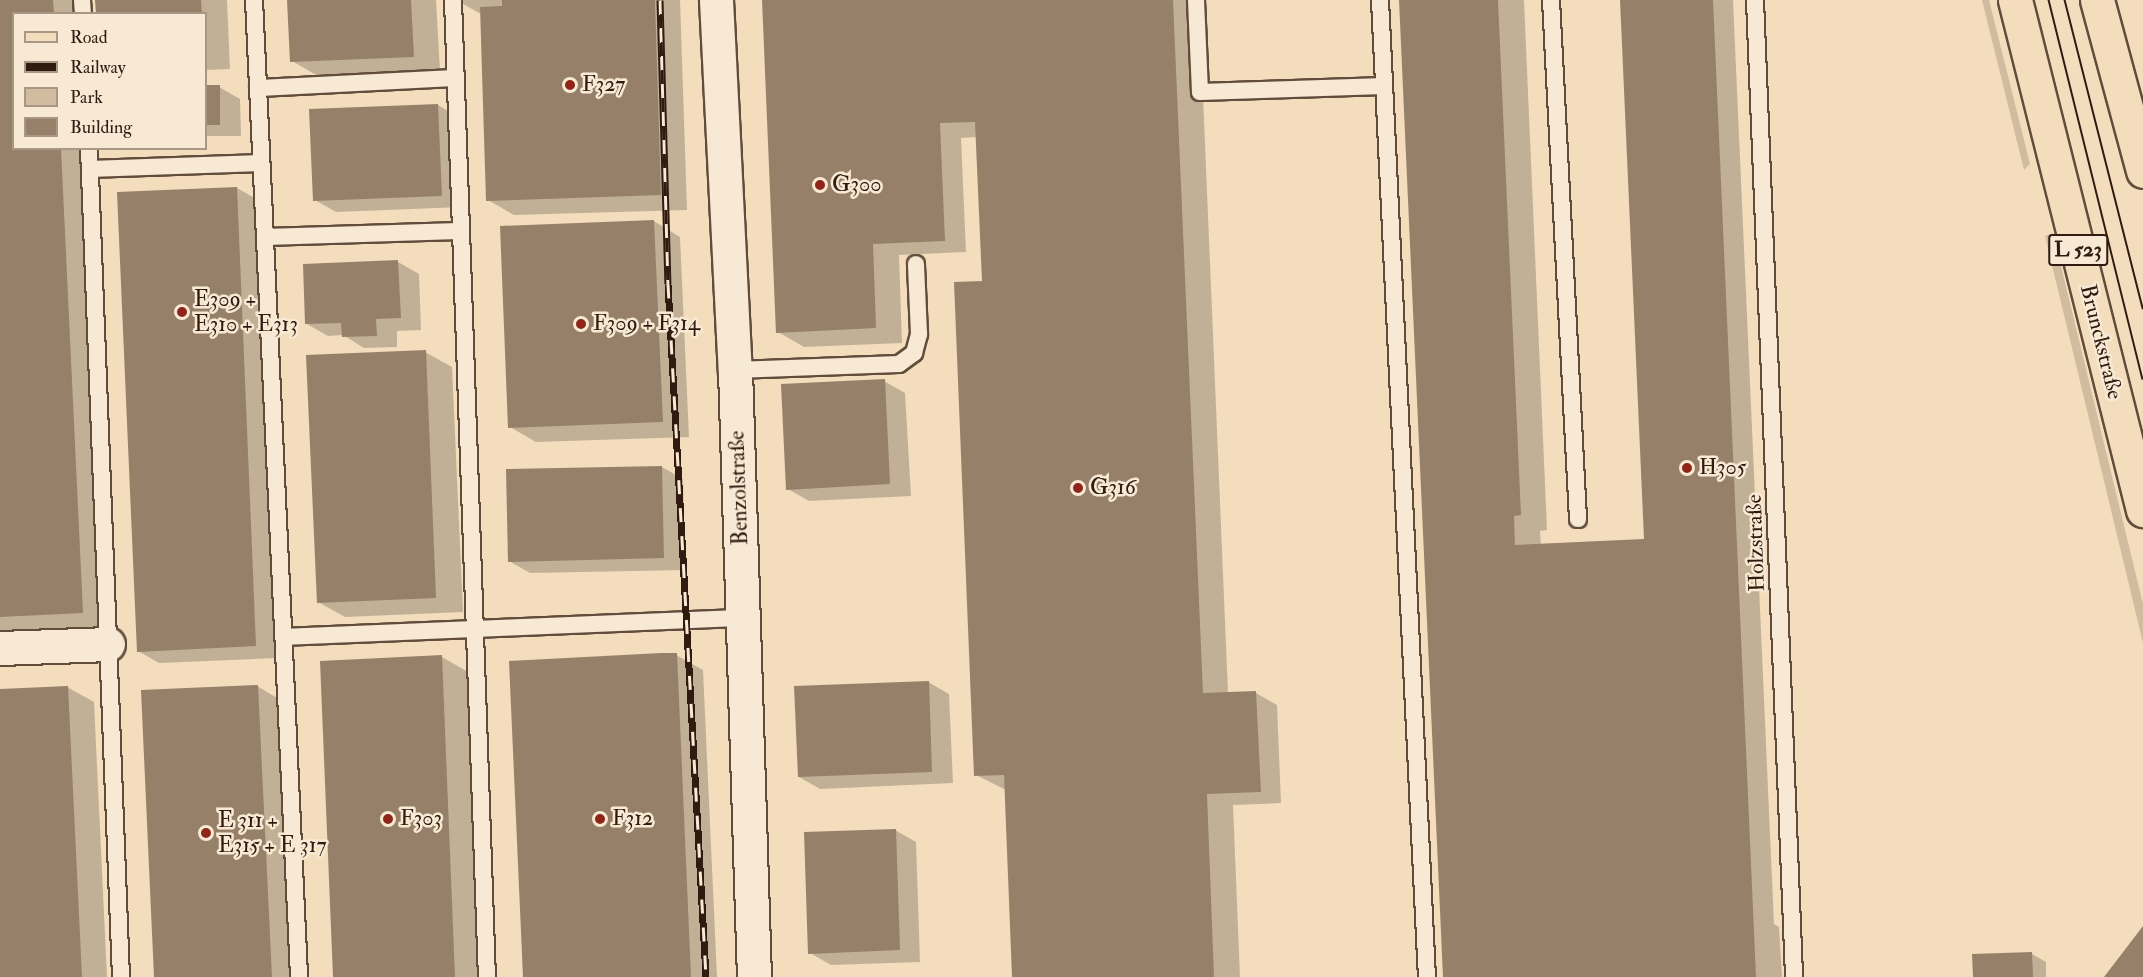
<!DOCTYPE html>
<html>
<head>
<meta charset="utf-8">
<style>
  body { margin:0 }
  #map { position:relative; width:2143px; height:977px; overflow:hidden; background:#f3ddbc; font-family:"IM FELL Double Pica",serif }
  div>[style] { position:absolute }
  .green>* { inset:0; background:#d2bc9f }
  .shadow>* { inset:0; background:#0003 }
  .building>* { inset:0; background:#96806a }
  .roads { filter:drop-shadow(2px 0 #624c3c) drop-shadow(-2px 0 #624c3c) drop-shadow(0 2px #624c3c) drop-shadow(0 -2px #624c3c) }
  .service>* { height:16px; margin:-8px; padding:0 8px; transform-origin:8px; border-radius:8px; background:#f7e9d3 }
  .minor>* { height:33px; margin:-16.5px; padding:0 16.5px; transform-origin:16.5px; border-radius:16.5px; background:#f7e9d3 }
  .primary>* { height:33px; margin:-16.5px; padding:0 16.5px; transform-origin:16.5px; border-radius:16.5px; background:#f3ddbc }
  .tram>* { height:1.5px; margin:-0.75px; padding:0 0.75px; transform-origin:0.75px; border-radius:0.75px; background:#311b11 }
  .rail>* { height:7px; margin-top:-3.5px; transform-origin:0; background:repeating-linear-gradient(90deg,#f7e9d3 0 14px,#311b11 0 28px); box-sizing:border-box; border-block:2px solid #311b11 }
  .dots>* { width:16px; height:16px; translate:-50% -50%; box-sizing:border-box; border:3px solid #f7e9d3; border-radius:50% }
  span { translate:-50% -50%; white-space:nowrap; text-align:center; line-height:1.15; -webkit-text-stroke:5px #f7e9d3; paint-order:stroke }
  .shield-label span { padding:2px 4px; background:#f7e9d3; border:2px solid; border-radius:4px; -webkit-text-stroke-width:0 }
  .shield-label { font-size:21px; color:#311b11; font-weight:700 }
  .poi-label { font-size:22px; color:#311b11 }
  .left { translate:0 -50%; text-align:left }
  .street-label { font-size:22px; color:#311b11 }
  .legend { position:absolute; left:12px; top:12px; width:195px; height:138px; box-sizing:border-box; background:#f7e9d3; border:2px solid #a89785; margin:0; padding:8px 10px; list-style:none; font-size:18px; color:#311b11 }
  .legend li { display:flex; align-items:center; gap:12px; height:30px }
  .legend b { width:30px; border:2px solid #a89785 }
</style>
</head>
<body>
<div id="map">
  <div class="green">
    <div style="clip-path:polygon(1982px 0,1989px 0,2030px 164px,2024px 170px)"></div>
    <div style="clip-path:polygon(2053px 233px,2143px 604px,2143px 643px,2045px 236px)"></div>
  </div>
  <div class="shadow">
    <div style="clip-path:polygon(0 0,78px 0,79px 14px,14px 14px,14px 148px,86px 148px,109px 627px,0 633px)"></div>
    <div style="clip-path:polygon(97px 0,227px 0,230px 69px,206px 70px,206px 14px,97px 14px)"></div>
    <div style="clip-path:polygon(289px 0,436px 0,440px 71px,318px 76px,292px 61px)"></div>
    <div style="clip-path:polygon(456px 0,680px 0,687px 210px,514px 215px,488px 200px,481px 14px)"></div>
    <div style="clip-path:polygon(764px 0,1199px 0,1228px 693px,1256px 693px,1277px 705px,1281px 803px,1233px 805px,1240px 977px,1014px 977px,1006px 790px,976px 775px,984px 283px,977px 137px,961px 138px,966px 252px,899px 255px,902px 343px,804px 347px,778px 332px)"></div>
    <div style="clip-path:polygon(1401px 0,1524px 0,1547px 530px,1540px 531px,1541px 545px,1645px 541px,1621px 0,1733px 0,1774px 924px,1779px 927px,1782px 977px,1444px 977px)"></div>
    <div style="clip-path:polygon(206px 87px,219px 87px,240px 99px,241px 136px,206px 136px)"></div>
    <div style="clip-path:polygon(438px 105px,458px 117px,462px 207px,336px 212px,315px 200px)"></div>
    <div style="clip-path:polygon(237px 188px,258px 200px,277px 658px,159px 663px,138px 651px)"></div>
    <div style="clip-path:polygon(654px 221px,680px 237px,689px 437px,536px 442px,510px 427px)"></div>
    <div style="clip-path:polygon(398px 262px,419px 274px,421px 330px,397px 331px,397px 347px,364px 348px,343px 335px,328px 336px,307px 324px)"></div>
    <div style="clip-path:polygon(425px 352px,452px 367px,463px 612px,345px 617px,318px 602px)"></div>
    <div style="clip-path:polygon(884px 381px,905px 393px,911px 496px,809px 501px,788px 489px)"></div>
    <div style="clip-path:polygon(662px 467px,683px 479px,685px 570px,530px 573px,509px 561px)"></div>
    <div style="clip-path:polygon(676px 655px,703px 670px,717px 977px,525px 977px)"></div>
    <div style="clip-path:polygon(442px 657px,468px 672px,481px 977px,335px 977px)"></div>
    <div style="clip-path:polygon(928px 682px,949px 694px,953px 783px,820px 789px,799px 777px)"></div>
    <div style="clip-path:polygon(257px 686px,284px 702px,297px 977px,156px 977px)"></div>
    <div style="clip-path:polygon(67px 687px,94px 702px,107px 977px,0 977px,0 690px)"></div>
    <div style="clip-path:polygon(895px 830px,916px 842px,920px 962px,831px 965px,810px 953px)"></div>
    <div style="clip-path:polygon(2032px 954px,2046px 962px,2046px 977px,1975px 977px)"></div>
  </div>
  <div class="building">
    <div style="clip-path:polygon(0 0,53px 0,54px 14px,14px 14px,14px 148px,61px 148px,83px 613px,0 617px)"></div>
    <div style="clip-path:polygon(95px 0,201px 0,202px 14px,96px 14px)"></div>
    <div style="clip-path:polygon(287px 0,411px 0,414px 57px,290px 62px)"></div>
    <div style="clip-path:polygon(502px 0,655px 0,661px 195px,486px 201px,480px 7px,502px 6px)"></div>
    <div style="clip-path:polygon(762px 0,1173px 0,1203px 693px,1256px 691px,1261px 792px,1207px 794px,1214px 977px,1012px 977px,1004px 775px,974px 776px,954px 282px,982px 281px,975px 122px,940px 123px,945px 241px,873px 244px,876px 328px,776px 333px)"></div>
    <div style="clip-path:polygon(1399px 0,1498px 0,1521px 515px,1514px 516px,1515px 545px,1644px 539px,1620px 0,1713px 0,1756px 977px,1443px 977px)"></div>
    <div style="clip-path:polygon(206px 85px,220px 85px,220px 125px,206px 125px)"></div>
    <div style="clip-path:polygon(438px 104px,442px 196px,313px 201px,309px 109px)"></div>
    <div style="clip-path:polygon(237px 187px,256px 646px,137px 652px,117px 192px)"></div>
    <div style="clip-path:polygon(654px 220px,663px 422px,508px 428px,500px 226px)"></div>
    <div style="clip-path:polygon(398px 260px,401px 318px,376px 319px,377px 336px,342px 337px,341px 323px,305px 324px,303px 264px)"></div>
    <div style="clip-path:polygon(426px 350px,436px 598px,317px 603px,306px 355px)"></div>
    <div style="clip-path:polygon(885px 379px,890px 484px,786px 490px,781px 384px)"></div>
    <div style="clip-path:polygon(662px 466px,664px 558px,508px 562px,506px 469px)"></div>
    <div style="clip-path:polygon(661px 653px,677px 653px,691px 977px,523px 977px,509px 661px)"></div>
    <div style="clip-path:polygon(442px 655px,455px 977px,333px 977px,320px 661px)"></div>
    <div style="clip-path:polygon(929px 681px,932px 772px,798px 777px,794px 686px)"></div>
    <div style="clip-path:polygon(258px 685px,272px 977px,154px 977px,141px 690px)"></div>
    <div style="clip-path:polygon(68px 686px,82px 977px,0 977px,0 689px)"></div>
    <div style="clip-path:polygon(896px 829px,900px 950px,808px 954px,804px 832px)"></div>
    <div style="clip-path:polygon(2143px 926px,2143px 977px,2104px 977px)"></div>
    <div style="clip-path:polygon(2032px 952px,2033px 977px,1973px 977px,1972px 954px)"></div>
  </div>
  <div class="roads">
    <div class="service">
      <div style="left:82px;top:0;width:14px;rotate:86deg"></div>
      <div style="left:254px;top:0;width:978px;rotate:87.36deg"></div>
      <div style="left:453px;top:0;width:978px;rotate:88.01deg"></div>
      <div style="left:1196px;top:0;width:92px;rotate:87.5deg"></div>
      <div style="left:1200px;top:92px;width:184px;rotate:-1.9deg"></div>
      <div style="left:1380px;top:0;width:978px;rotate:87.25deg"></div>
      <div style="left:1551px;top:0;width:520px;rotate:87.02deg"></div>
      <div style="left:1755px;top:0;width:978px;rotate:87.71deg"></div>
      <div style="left:258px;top:88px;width:198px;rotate:-2.9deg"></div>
      <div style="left:89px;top:148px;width:830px;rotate:87.79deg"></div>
      <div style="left:90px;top:169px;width:171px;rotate:-2deg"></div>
      <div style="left:265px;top:237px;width:194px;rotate:-1.8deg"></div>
      <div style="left:735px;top:370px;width:164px;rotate:-2.1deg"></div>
      <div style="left:899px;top:364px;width:19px;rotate:-36deg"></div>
      <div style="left:914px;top:353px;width:20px;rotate:-75deg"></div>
      <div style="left:919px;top:334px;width:70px;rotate:-92.5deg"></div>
      <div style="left:284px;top:637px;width:459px;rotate:-2.4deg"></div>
    </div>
    <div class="minor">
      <div style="left:716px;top:0;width:370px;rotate:87.1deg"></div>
      <div style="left:735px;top:370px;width:607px;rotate:88.21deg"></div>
      <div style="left:0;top:648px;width:108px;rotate:-2.1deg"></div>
    </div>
    <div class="primary">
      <div style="left:2015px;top:0;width:526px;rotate:75.91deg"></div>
      <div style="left:2097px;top:0;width:177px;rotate:74.9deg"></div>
    </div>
  </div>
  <div class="tram">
    <div style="left:2049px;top:0;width:390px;rotate:76.1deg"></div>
    <div style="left:2065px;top:0;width:318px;rotate:75.8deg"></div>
  </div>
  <div class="rail">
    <div style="left:660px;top:0;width:284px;rotate:88.4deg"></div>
    <div style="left:668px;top:284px;width:694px;rotate:86.86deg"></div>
  </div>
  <div class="dots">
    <div style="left:570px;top:85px;background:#8f2418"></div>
    <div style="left:820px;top:185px;background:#8f2418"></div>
    <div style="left:182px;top:312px;background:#8f2418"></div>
    <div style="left:581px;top:324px;background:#8f2418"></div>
    <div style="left:1687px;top:468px;background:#8f2418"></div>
    <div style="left:1078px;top:488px;background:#8f2418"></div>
    <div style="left:388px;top:819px;background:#8f2418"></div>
    <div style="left:600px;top:819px;background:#8f2418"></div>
    <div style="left:206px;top:833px;background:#8f2418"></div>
  </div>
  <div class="shield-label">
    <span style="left:2078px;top:250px">L 523</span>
  </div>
  <div class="poi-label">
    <span class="left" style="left:582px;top:85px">F327</span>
    <span class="left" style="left:832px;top:185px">G300</span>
    <span class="left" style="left:194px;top:312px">E309 +<br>E310 + E313</span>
    <span class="left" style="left:593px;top:324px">F309 + F314</span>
    <span class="left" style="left:1699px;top:468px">H305</span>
    <span class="left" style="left:1090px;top:488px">G316</span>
    <span class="left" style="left:400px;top:819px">F303</span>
    <span class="left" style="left:612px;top:819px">F312</span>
    <span class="left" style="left:218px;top:833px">E 311 +<br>E315 + E 317</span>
  </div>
  <div class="street-label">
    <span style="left:2101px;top:342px;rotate:76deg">Brunckstraße</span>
    <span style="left:739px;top:488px;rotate:-92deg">Benzolstraße</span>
    <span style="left:1756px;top:543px;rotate:-92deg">Holzstraße</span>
  </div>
  <ul class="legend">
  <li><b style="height:8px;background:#f3ddbc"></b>Road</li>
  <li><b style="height:8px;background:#311b11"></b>Railway</li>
  <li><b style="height:16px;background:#d2bc9f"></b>Park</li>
  <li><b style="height:16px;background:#96806a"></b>Building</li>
  </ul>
</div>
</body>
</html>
